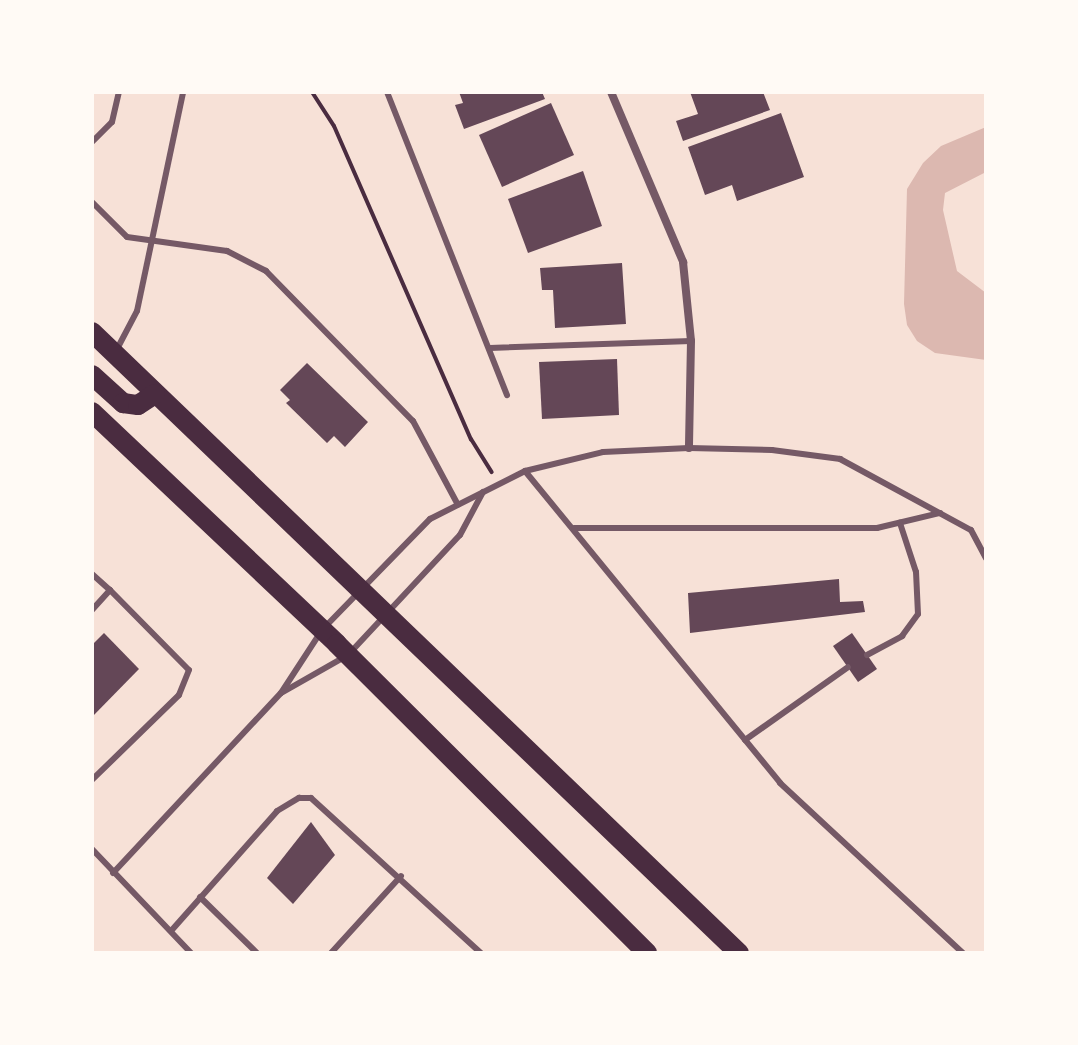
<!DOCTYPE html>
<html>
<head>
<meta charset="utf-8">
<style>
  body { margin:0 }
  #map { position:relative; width:1078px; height:1045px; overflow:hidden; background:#f7e1d7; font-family:Cabin,sans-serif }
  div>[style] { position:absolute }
  .water>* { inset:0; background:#dcb8b0 }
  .building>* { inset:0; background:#644757 }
  .path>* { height:4px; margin:-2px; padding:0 2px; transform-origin:2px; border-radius:2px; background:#4a2c40 }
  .service>* { height:6px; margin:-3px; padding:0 3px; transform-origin:3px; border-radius:3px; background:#755966 }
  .minor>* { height:8px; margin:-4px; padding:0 4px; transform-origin:4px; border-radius:4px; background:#755966 }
  .primary>* { height:20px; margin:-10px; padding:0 10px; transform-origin:10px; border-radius:10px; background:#4a2c40 }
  span { translate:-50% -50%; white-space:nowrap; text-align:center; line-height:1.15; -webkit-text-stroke:7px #fffaf5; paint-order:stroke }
  .frame { position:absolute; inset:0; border:94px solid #fffaf5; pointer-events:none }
</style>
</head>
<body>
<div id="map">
  <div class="water">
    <div style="clip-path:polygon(986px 127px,986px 172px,945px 193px,943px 210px,957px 271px,986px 293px,986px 360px,935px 353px,917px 341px,907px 325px,904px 304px,907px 189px,923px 163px,941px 146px)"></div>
  </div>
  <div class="building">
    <div style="clip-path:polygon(459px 92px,542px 92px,545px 99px,464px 129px,455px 105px,463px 103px)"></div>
    <div style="clip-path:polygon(690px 92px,763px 92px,770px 110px,683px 141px,676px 121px,698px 114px)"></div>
    <div style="clip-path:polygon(551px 103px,574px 155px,502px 187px,479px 135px)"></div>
    <div style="clip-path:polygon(781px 113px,804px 177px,737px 201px,732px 185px,705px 195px,688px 147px)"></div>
    <div style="clip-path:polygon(583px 171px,602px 226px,528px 253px,508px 199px)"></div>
    <div style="clip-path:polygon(622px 263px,626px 324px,555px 328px,553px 290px,542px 290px,540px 268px)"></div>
    <div style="clip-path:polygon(617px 359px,619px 415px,542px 419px,539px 362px)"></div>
    <div style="clip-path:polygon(307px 363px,368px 422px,345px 447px,334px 436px,327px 443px,286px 403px,290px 400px,280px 390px)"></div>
    <div style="clip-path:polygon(839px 579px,840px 602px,863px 601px,865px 612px,690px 633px,688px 593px)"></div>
    <div style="clip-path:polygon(104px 633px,139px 669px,92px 717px,92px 645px)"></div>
    <div style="clip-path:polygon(852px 633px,877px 669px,858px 682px,833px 646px)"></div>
    <div style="clip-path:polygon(311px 822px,335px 855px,293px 904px,267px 878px)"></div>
  </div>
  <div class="path">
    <div style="left:312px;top:92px;width:40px;rotate:57.1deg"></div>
    <div style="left:334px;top:126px;width:342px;rotate:66.4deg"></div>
    <div style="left:471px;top:439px;width:39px;rotate:58deg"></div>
  </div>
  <div class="service">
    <div style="left:387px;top:92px;width:326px;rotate:68.4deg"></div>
    <div style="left:92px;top:142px;width:28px;rotate:-45deg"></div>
    <div style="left:112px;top:122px;width:31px;rotate:-77deg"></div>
    <div style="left:92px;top:202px;width:49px;rotate:45deg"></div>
    <div style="left:127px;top:237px;width:101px;rotate:8deg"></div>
    <div style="left:227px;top:251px;width:44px;rotate:27.1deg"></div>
    <div style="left:266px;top:271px;width:210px;rotate:45.6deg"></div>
    <div style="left:413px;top:421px;width:95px;rotate:61.8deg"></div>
    <div style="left:490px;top:348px;width:201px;rotate:-2deg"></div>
    <div style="left:116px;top:351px;width:45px;rotate:-62.3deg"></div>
    <div style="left:137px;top:311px;width:224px;rotate:-78.1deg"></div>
    <div style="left:525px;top:471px;width:403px;rotate:50.7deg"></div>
    <div style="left:780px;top:783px;width:250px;rotate:42.9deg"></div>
    <div style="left:574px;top:528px;width:303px"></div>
    <div style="left:877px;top:528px;width:65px;rotate:-13.4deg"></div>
    <div style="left:92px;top:574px;width:24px;rotate:42deg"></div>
    <div style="left:92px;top:610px;width:27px;rotate:-48deg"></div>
    <div style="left:110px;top:590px;width:112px;rotate:45.4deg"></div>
    <div style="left:189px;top:670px;width:27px;rotate:112deg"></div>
    <div style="left:179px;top:695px;width:122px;rotate:135.7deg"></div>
    <div style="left:867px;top:655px;width:40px;rotate:-28deg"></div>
    <div style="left:902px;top:636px;width:27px;rotate:-54deg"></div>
    <div style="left:918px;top:614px;width:42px;rotate:-92.7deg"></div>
    <div style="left:916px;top:572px;width:52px;rotate:-108.1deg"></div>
    <div style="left:283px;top:692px;width:75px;rotate:-29.6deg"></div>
    <div style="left:348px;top:655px;width:164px;rotate:-47deg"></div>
    <div style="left:460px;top:535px;width:49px;rotate:-61.9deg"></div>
    <div style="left:745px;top:740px;width:126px;rotate:-35.3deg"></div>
    <div style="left:92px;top:849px;width:144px;rotate:46.4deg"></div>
    <div style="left:113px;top:873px;width:246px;rotate:-47deg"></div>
    <div style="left:281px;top:693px;width:75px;rotate:-56.9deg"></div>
    <div style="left:322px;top:630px;width:155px;rotate:-45.8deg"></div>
    <div style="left:430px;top:519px;width:106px;rotate:-26.8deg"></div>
    <div style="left:525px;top:471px;width:80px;rotate:-13.7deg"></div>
    <div style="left:603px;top:452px;width:86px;rotate:-2.7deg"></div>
    <div style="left:689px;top:448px;width:83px;rotate:1.4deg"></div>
    <div style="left:772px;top:450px;width:69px;rotate:7.5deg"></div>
    <div style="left:840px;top:459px;width:149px;rotate:28.5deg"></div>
    <div style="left:971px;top:530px;width:32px;rotate:62deg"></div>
    <div style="left:200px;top:897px;width:80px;rotate:44.5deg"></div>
    <div style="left:171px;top:931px;width:160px;rotate:-48.5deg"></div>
    <div style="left:277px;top:811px;width:26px;rotate:-31deg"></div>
    <div style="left:299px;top:798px;width:12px"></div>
    <div style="left:311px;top:798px;width:230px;rotate:42.4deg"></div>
    <div style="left:331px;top:953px;width:104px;rotate:-47.7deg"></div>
  </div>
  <div class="minor">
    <div style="left:611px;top:92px;width:185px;rotate:67deg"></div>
    <div style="left:683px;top:262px;width:79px;rotate:84.2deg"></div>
    <div style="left:691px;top:341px;width:107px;rotate:91.1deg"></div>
  </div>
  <div class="primary">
    <div style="left:92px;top:332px;width:897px;rotate:43.83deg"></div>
    <div style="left:92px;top:375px;width:42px;rotate:42.1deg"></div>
    <div style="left:123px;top:403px;width:15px;rotate:8deg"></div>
    <div style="left:138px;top:405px;width:20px;rotate:-33deg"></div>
    <div style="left:92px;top:412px;width:337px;rotate:43.4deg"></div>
    <div style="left:337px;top:644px;width:438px;rotate:44.9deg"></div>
  </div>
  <div class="frame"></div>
</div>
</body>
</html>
